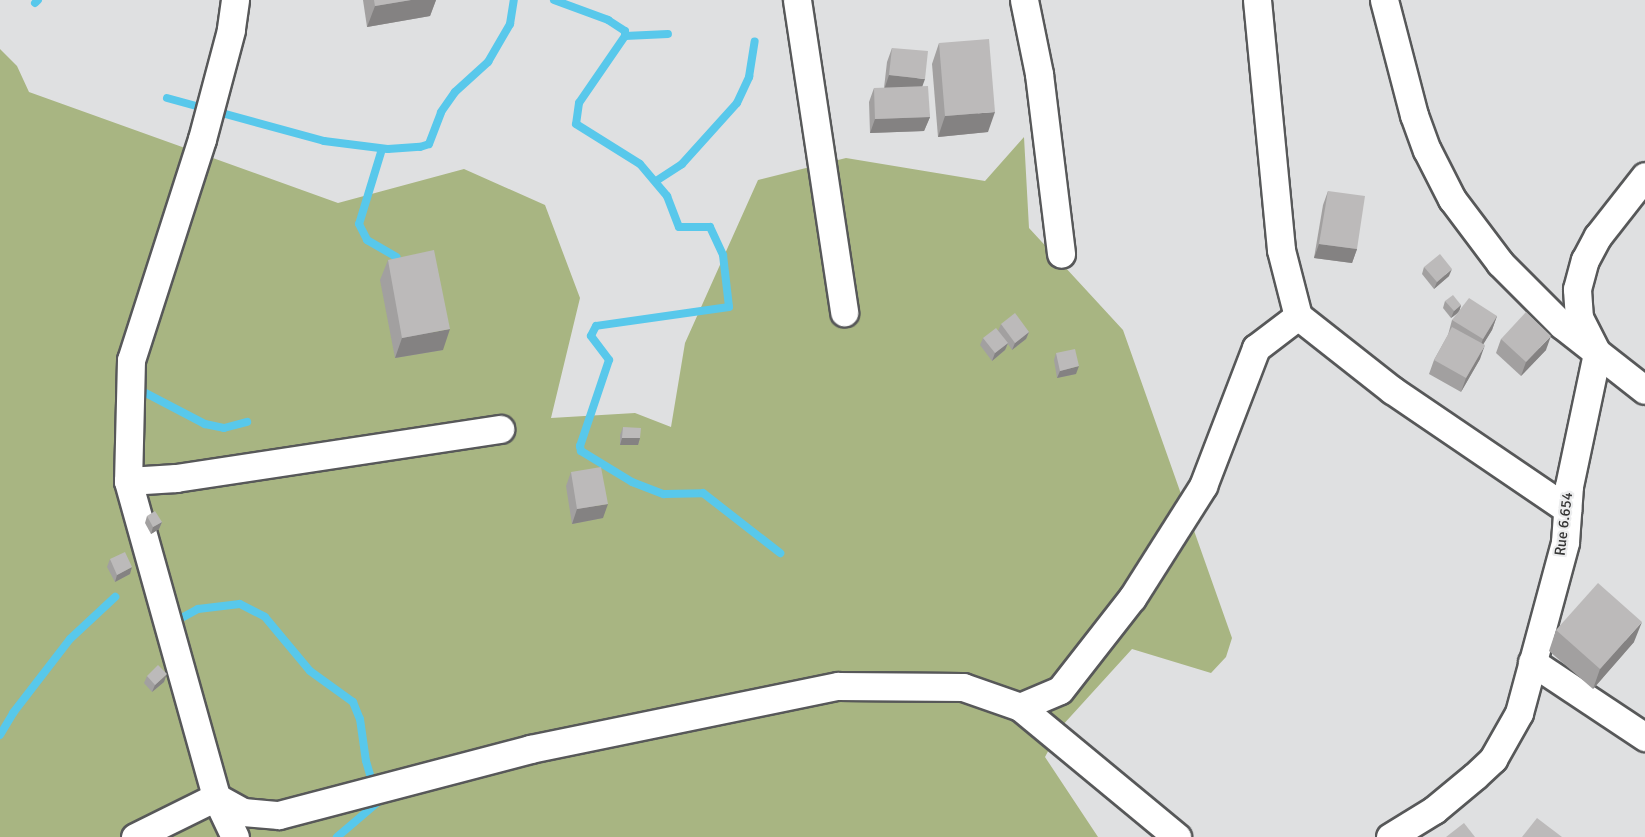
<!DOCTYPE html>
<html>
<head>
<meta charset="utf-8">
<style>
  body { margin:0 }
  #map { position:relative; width:1645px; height:837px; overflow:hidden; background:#dfe0e1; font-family:Signika,sans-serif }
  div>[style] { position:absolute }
  .green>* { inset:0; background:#a8b582 }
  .stream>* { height:8px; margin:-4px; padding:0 4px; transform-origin:4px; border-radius:4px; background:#58c8eb }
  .roads { filter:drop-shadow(2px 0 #575859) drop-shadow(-2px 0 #575859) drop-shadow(0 2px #575859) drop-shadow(0 -2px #575859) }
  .street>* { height:27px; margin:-13.5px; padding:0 13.5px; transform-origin:13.5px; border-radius:13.5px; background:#fff }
  .wall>* { inset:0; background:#a2a0a0 }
  .shaded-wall>* { inset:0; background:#848282 }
  .building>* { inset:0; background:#bcbaba }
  span { translate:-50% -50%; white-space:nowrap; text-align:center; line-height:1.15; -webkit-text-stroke:4.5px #ecedee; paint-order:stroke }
  .street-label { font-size:15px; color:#353535 }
</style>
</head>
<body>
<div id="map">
  <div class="green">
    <div style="clip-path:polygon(0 49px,17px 66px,29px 92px,338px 203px,464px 169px,545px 205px,580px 298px,551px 418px,635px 413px,671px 427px,685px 343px,758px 180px,846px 158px,985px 181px,1024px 137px,1029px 228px,1123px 330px,1232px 638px,1226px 657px,1211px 673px,1132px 649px,1061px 727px,1045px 757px,1098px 837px,0 837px)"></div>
  </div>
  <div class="stream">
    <div style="left:554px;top:0;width:58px;rotate:20.3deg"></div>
    <div style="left:608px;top:20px;width:20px;rotate:33deg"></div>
    <div style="left:625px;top:31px;width:5px;rotate:90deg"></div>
    <div style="left:35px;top:3px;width:4px;rotate:-45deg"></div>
    <div style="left:625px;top:36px;width:81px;rotate:124.5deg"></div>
    <div style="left:579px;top:103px;width:21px;rotate:98deg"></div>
    <div style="left:576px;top:124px;width:75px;rotate:32deg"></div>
    <div style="left:640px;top:164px;width:42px;rotate:49.8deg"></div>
    <div style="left:667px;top:196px;width:33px;rotate:69deg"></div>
    <div style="left:679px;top:227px;width:31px"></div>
    <div style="left:710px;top:227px;width:31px;rotate:65deg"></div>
    <div style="left:723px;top:255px;width:52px;rotate:83.4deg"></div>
    <div style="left:729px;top:307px;width:134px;rotate:171.9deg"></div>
    <div style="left:596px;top:326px;width:11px;rotate:117deg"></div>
    <div style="left:591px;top:336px;width:30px;rotate:53deg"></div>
    <div style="left:609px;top:360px;width:91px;rotate:108.6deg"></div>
    <div style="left:580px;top:446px;width:5px;rotate:79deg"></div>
    <div style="left:581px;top:451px;width:60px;rotate:31.3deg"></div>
    <div style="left:632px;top:482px;width:34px;rotate:21deg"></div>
    <div style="left:664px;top:494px;width:39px;rotate:-1deg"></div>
    <div style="left:703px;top:493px;width:98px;rotate:37.9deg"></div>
    <div style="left:625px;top:36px;width:43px;rotate:-2.7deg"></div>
    <div style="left:167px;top:98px;width:163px;rotate:15.3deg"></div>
    <div style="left:324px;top:141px;width:64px;rotate:7.1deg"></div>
    <div style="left:388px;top:149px;width:32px;rotate:-4deg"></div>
    <div style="left:420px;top:147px;width:9px;rotate:-18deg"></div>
    <div style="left:429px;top:144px;width:34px;rotate:-69deg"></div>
    <div style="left:441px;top:112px;width:24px;rotate:-55deg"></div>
    <div style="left:455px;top:92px;width:45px;rotate:-42.3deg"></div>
    <div style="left:488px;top:62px;width:44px;rotate:-59.9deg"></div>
    <div style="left:510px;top:24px;width:24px;rotate:-81deg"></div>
    <div style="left:382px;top:149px;width:78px;rotate:107deg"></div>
    <div style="left:359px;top:224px;width:18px;rotate:63deg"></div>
    <div style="left:367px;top:240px;width:34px;rotate:30deg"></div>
    <div style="left:656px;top:181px;width:31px;rotate:-33deg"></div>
    <div style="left:682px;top:164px;width:82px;rotate:-48deg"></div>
    <div style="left:737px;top:103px;width:29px;rotate:-65deg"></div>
    <div style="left:749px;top:77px;width:36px;rotate:-81deg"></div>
    <div style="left:136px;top:388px;width:78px;rotate:27.6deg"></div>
    <div style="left:205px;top:424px;width:19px;rotate:12deg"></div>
    <div style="left:224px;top:428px;width:24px;rotate:-15deg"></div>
    <div style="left:176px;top:621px;width:25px;rotate:-29deg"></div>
    <div style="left:198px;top:609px;width:42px;rotate:-6.8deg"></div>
    <div style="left:240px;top:604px;width:28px;rotate:27deg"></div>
    <div style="left:265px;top:617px;width:70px;rotate:50.2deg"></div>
    <div style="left:310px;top:671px;width:53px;rotate:35.8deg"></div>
    <div style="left:353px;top:702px;width:18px;rotate:68deg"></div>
    <div style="left:360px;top:719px;width:42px;rotate:81.9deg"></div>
    <div style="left:366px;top:761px;width:43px;rotate:73.7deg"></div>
    <div style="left:378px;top:802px;width:54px;rotate:139.5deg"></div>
    <div style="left:0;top:735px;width:26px;rotate:-59deg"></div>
    <div style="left:13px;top:713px;width:93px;rotate:-52.4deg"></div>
    <div style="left:70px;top:639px;width:62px;rotate:-43deg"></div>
  </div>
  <div class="roads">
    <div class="street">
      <div style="left:235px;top:0;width:30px;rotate:98deg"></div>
      <div style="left:231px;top:30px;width:113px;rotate:104.9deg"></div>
      <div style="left:202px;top:139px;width:232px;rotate:107.8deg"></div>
      <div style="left:131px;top:360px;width:121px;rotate:91.4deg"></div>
      <div style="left:128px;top:481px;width:328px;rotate:74.4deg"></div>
      <div style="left:216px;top:797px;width:44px;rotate:64.6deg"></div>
      <div style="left:797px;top:0;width:316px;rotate:81.4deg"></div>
      <div style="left:1024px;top:0;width:76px;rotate:78.5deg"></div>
      <div style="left:1039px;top:74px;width:181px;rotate:83deg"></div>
      <div style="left:1257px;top:0;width:251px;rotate:84.5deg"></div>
      <div style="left:1281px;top:250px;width:68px;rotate:75.6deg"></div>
      <div style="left:1298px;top:316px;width:120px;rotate:38.2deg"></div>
      <div style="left:1392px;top:390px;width:212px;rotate:34.2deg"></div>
      <div style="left:1384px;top:0;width:119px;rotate:75.4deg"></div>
      <div style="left:1414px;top:115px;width:37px;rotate:70deg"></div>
      <div style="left:1427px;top:150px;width:55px;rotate:63deg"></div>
      <div style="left:1452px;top:199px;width:80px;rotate:53.1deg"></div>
      <div style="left:1500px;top:263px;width:88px;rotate:45deg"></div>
      <div style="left:1562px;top:325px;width:105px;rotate:38.1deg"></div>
      <div style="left:128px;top:481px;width:48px;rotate:-3.6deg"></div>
      <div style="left:176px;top:478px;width:328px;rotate:-8.6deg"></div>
      <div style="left:1532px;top:662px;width:136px;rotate:33.6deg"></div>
      <div style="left:1020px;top:707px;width:43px;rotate:-23deg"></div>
      <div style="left:1060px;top:690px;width:117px;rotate:-52deg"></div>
      <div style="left:1132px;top:598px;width:133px;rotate:-57.6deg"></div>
      <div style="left:1203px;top:486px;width:148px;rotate:-69deg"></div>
      <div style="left:1256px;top:348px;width:53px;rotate:-37.3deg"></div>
      <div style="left:135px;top:837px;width:90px;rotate:-26.3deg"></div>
      <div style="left:216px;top:797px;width:31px;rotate:29deg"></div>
      <div style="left:243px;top:812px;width:36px;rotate:5deg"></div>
      <div style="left:279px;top:815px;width:260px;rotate:-14.7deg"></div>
      <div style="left:530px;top:749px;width:314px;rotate:-11.6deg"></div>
      <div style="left:838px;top:686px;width:125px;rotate:0.5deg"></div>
      <div style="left:963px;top:687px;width:60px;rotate:19.3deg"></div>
      <div style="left:1020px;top:707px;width:204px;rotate:39.6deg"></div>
      <div style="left:1390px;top:837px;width:52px;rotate:-31.5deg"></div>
      <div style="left:1434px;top:810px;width:53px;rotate:-39.7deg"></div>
      <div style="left:1475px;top:776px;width:25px;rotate:-43deg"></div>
      <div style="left:1493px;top:759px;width:53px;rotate:-60.5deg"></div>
      <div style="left:1519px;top:713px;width:177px;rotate:-74.9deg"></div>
      <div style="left:1565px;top:542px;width:56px;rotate:-85.9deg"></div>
      <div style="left:1569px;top:486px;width:136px;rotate:-78.1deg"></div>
      <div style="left:1597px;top:353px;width:39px;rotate:-117deg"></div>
      <div style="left:1579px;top:318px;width:29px;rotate:-94deg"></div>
      <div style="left:1577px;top:289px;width:30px;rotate:-75deg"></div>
      <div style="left:1585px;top:260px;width:27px;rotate:-62deg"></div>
      <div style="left:1598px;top:236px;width:76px;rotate:-51.9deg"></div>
    </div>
  </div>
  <div class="wall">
    <div style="clip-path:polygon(363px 0,436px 0,430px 16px,367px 27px)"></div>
    <div style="clip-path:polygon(939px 43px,988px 132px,938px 137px,932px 64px)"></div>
    <div style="clip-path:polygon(892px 48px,922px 86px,930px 117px,924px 131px,870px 133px,869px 102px,874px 88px,884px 88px,887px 62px)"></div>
    <div style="clip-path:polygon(1328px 191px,1357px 249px,1352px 263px,1314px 258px,1323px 205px)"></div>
    <div style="clip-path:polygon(388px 260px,443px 350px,395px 358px,380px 280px)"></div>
    <div style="clip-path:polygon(1424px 267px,1449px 276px,1434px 289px,1422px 274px)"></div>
    <div style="clip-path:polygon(1445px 301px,1461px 305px,1459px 312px,1451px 318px,1443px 308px)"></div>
    <div style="clip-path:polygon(1497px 316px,1492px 330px,1483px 344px,1480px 359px,1461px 392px,1429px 374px,1434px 360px,1448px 335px,1452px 320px)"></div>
    <div style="clip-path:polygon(1001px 324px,1029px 332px,1026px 339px,1012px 350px,1008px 344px,1005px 350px,992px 361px,980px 345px,983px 338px,998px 331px)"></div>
    <div style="clip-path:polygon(1501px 339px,1546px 350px,1521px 376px,1496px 353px)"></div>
    <div style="clip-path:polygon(1056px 353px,1076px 374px,1057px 378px,1054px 360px)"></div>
    <div style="clip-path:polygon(623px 427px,640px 438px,638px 445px,620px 445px,620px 435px)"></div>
    <div style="clip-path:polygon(571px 472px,603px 518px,572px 524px,566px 486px)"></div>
    <div style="clip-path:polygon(147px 516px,162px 522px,159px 529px,151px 534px,145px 523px)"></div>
    <div style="clip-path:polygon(110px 559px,130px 574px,115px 582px,107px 567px)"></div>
    <div style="clip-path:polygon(1556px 630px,1634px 642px,1593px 689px,1549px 651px)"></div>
    <div style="clip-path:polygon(147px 676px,164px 682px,152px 692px,144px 683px)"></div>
  </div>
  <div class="shaded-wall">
    <div style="clip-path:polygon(411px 0,436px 0,430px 16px,367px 27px,375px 6px)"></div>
    <div style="clip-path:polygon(889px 75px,925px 79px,920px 93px,884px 90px)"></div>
    <div style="clip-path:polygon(995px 112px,988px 132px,938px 137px,945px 116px)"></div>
    <div style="clip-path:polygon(930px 117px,924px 131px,870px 133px,875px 119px)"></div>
    <div style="clip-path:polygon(1319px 244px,1357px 249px,1352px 263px,1314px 258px)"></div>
    <div style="clip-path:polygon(1452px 269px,1449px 276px,1434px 289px,1437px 282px)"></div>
    <div style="clip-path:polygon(1461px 305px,1459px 312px,1451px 318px,1454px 311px)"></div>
    <div style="clip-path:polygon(1497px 316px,1492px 330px,1478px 353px,1483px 339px)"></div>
    <div style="clip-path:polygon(450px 329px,443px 350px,395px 358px,402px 338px)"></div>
    <div style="clip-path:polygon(1029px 332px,1026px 339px,1012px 350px,1015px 343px)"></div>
    <div style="clip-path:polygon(1551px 336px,1546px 350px,1521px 376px,1526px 362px)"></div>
    <div style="clip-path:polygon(1008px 343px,1005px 350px,992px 361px,995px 353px)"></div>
    <div style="clip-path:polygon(1485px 345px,1480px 359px,1461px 392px,1466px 378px)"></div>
    <div style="clip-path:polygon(1079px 366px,1076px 374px,1057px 378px,1060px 371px)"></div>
    <div style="clip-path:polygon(622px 438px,640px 438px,638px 445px,620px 445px)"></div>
    <div style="clip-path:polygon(608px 504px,603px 518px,572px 524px,577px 509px)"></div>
    <div style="clip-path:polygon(162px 522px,159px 529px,151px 534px,153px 527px)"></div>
    <div style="clip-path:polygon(132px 567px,130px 574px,115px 582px,117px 575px)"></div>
    <div style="clip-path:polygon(1642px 622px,1634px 642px,1593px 689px,1600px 669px)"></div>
    <div style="clip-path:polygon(167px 674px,164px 682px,152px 692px,155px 685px)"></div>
  </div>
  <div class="building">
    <div style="clip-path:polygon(374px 0,411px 0,375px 6px)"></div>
    <div style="clip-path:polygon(989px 39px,995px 112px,945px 116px,939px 43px)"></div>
    <div style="clip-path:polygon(892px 48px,928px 51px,925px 79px,889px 75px)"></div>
    <div style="clip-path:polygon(928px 86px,930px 117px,875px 119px,874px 88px)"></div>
    <div style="clip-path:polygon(1328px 191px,1365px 196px,1357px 249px,1319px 244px)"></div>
    <div style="clip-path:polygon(434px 250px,450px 329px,402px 338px,388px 260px)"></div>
    <div style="clip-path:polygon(1440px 254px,1452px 269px,1437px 282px,1424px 267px)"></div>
    <div style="clip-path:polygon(1453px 295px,1461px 305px,1454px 311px,1445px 301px)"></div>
    <div style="clip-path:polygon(1469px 298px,1497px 316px,1483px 339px,1452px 320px)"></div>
    <div style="clip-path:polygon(1526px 312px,1551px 336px,1526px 362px,1501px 339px)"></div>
    <div style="clip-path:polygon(1015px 313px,1029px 332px,1015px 343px,1001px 324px)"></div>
    <div style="clip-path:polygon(1452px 327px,1485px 345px,1466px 378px,1434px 360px)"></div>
    <div style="clip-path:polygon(996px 328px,1008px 343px,995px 353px,983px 338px)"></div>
    <div style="clip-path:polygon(1075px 349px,1079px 366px,1060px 371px,1056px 353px)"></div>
    <div style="clip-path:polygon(623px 427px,641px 428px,640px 438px,622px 438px)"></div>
    <div style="clip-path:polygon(601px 467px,608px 504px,577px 509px,571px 472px)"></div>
    <div style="clip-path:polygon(155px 511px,162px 522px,153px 527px,147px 516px)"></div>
    <div style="clip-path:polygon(125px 552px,132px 567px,117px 575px,110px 559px)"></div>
    <div style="clip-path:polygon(1598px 583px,1642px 622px,1600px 669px,1556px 630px)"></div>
    <div style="clip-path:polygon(158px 665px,167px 674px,155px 685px,147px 676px)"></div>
    <div style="clip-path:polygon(1537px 818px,1562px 837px,1522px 837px)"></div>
    <div style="clip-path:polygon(1464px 823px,1475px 837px,1446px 837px)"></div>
  </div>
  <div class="street-label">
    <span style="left:1564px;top:524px;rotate:-83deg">Rue 6.654</span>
  </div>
</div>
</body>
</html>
